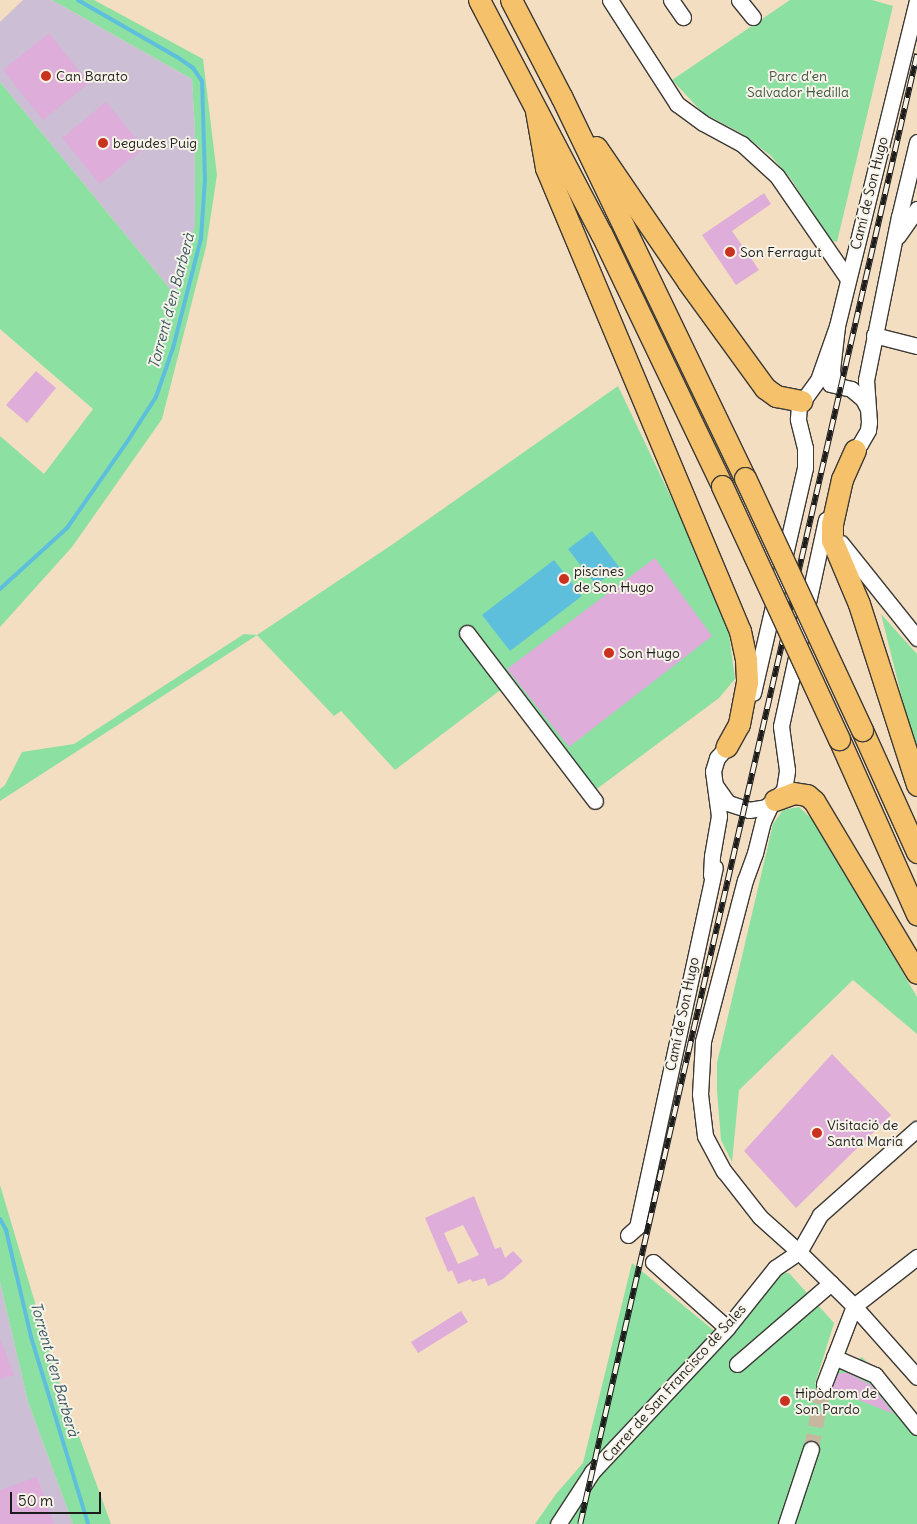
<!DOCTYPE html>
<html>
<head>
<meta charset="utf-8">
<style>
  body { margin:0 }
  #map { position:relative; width:917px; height:1524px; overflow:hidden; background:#f3dec1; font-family:Delius,sans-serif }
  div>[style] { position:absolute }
  .industrial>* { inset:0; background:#ccbed4 }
  .green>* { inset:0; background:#8ce0a2 }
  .water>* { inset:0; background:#5ebfdc }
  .stream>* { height:4px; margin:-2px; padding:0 2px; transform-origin:2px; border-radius:2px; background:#5ebfdc }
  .building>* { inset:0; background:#deadda }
  .minor-tunnel>* { height:15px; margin-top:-7.5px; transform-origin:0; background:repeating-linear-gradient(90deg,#c8b7a0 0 15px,transparent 0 23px) }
  .roads { filter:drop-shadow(1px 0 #3c3935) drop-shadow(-1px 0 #3c3935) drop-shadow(0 1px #3c3935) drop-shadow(0 -1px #3c3935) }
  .minor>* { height:15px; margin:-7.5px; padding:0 7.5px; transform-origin:7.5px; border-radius:7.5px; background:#fff }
  .highway>* { height:21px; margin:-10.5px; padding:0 10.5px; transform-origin:10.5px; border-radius:10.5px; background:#f5c16b }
  .rail>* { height:5.5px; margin-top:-2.75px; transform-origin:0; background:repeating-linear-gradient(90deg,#f7f3e8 0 11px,#1c1c1c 0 22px); box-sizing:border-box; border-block:1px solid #1c1c1c }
  .bridges { filter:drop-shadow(1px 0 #3c3935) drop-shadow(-1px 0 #3c3935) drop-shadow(0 1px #3c3935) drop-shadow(0 -1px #3c3935) }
  .highway-bridge>* { height:21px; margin:-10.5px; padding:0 10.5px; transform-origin:10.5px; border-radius:10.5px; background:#f5c16b }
  .dots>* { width:14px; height:14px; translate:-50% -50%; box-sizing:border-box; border:2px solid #f7f3e8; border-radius:50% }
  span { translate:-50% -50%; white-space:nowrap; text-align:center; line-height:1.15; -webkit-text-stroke:4px #f7f3e8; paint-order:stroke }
  .poi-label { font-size:14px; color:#1c1c1c }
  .left { translate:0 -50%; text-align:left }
  .park-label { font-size:14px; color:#3e5744 }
  .street-label { font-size:14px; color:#1c1c1c }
  .water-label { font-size:15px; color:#33555f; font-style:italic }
  .scale { position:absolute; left:10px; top:1492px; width:91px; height:22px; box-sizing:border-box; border:2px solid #1c1c1c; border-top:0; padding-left:6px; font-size:15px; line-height:18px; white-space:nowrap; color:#1c1c1c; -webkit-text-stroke:4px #f7f3e8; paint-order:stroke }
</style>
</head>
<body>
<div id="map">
  <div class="industrial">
    <div style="clip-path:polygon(23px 0,52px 0,192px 79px,195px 130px,195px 225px,175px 295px,0 82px,0 22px)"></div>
    <div style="clip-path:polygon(0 1282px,28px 1402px,73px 1524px,0 1524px)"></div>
  </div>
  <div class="green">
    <div style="clip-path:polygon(52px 0,94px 0,203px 59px,217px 175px,206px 247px,162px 419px,72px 547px,0 627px,0 436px,44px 474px,93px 409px,0 329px,0 82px,175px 295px,195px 225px,195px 130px,192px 79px)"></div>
    <div style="clip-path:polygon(790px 0,872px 0,893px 6px,837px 242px,830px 240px,791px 179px,770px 155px,741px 133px,703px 113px,672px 80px)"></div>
    <div style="clip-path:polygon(618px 386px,726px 613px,735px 679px,719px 698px,586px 797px,503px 688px,395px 770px,341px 711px,334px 716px,257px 635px,0 801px,0 789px,5px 785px,22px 752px,74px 744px,244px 634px,257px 635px,393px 544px)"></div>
    <div style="clip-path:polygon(881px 614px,917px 654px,917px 752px,912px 738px)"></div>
    <div style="clip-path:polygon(799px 807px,814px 821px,917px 997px,917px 1034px,853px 980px,739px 1090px,732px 1162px,721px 1140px,717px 1091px,717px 1063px,773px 824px,783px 810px)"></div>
    <div style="clip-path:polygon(0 1185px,55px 1370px,111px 1524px,73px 1524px,28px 1402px,0 1282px)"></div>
    <div style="clip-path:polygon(632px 1263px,724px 1339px,780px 1273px,789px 1273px,834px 1323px,815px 1384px,828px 1388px,838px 1364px,854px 1362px,862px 1357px,917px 1415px,917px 1524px,535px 1524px,556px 1494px,583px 1463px)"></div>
  </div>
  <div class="water">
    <div style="clip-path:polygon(592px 531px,619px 567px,596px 585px,568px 549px)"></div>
    <div style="clip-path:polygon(554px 560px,582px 596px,510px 651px,482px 615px)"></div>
  </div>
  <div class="stream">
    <div style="left:0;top:589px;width:91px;rotate:-42.3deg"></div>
    <div style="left:67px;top:528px;width:108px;rotate:-55.1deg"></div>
    <div style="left:129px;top:439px;width:50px;rotate:-57.3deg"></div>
    <div style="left:156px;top:397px;width:52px;rotate:-70.9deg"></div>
    <div style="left:173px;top:348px;width:114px;rotate:-75.7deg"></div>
    <div style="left:201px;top:238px;width:58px;rotate:-86.1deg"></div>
    <div style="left:205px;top:180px;width:99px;rotate:-91.7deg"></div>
    <div style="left:202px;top:81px;width:16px;rotate:-125deg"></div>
    <div style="left:193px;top:68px;width:19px;rotate:-145deg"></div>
    <div style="left:177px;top:57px;width:114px;rotate:-150.1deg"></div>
    <div style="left:0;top:1219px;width:13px;rotate:61deg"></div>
    <div style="left:6px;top:1230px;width:110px;rotate:76.8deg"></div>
    <div style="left:31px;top:1337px;width:195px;rotate:73deg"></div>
  </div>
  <div class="building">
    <div style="clip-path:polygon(49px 33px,89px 83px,43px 120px,3px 70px)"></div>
    <div style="clip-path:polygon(106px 102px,144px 148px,100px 184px,62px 138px)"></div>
    <div style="clip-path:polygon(764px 193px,771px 204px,732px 231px,759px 270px,736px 285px,702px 235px)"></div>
    <div style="clip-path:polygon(36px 371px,56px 388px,27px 423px,6px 405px)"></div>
    <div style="clip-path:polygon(655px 558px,712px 636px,569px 747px,507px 669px)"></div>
    <div style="clip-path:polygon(832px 1054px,891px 1115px,796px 1208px,744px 1151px)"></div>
    <div style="clip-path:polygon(evenodd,474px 1196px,495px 1249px,501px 1247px,505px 1258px,513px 1251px,523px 1261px,503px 1279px,488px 1286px,485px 1278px,472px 1282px,471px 1279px,458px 1284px,452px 1270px,448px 1272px,425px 1218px,474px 1196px,463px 1225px,479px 1255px,458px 1264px,444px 1233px,463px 1225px)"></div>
    <div style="clip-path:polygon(461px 1311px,468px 1322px,418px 1353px,411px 1342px)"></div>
    <div style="clip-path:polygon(0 1339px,14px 1375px,0 1379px)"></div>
    <div style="clip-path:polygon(839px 1373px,848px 1373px,871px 1385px,894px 1414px,831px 1389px)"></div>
    <div style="clip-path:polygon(37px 1477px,54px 1524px,0 1524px,0 1490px)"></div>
  </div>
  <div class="minor-tunnel">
    <div style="left:811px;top:1449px;width:66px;rotate:-78.7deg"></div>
  </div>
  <div class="roads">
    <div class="minor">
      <div style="left:610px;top:0;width:124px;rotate:57.2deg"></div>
      <div style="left:677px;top:104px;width:32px;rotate:36deg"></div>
      <div style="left:703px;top:123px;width:44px;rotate:28.3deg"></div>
      <div style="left:742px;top:144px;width:47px;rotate:42.4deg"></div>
      <div style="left:777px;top:176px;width:125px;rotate:55.4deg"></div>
      <div style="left:671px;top:0;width:21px;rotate:55deg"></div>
      <div style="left:739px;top:0;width:22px;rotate:51deg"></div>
      <div style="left:898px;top:236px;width:33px;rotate:-55deg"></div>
      <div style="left:874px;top:335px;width:44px;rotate:14.3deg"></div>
      <div style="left:830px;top:384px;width:22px;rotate:13deg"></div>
      <div style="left:851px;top:389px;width:16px;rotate:40deg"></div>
      <div style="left:863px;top:399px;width:9px;rotate:63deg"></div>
      <div style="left:839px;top:385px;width:10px;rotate:-127deg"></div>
      <div style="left:833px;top:377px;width:7px;rotate:-98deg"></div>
      <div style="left:832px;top:370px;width:44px;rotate:-83.5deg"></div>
      <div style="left:837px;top:326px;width:335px;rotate:-76.2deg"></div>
      <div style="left:849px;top:457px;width:17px;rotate:-50deg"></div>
      <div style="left:860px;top:444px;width:16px;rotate:-60deg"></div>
      <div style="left:868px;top:430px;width:8px;rotate:-83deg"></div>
      <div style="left:869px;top:422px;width:42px;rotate:-94.1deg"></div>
      <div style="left:866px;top:380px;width:166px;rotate:-78.6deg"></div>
      <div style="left:899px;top:217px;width:77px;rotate:-76.5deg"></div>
      <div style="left:841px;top:543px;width:122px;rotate:51.3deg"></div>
      <div style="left:467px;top:633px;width:211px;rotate:52.7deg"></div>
      <div style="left:753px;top:693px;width:231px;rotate:-77deg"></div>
      <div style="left:805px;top:468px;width:20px;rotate:-90deg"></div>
      <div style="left:805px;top:448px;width:30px;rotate:-104deg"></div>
      <div style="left:798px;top:419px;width:13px;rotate:-86deg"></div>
      <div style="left:799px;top:406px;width:32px;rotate:-54deg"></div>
      <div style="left:818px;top:380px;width:57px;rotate:-70.6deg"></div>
      <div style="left:715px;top:785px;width:22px;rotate:54deg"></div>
      <div style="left:728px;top:803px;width:22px;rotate:18deg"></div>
      <div style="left:749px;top:810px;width:17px;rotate:-10deg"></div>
      <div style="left:766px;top:807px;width:25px;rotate:-43deg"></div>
      <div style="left:784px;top:790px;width:20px;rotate:-81deg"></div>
      <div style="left:787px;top:770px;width:44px;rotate:-97.8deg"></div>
      <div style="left:781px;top:726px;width:211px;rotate:-77.7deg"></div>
      <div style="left:771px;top:804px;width:19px;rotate:115deg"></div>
      <div style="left:763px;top:821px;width:33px;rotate:104deg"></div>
      <div style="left:755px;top:853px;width:29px;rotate:110deg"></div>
      <div style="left:745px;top:880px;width:166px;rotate:104.6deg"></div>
      <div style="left:703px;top:1041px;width:53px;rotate:93.2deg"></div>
      <div style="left:700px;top:1094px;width:42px;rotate:83.2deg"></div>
      <div style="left:705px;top:1136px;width:40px;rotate:62deg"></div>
      <div style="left:724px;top:1171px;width:58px;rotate:52deg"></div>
      <div style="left:760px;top:1217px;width:52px;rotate:41.9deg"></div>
      <div style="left:799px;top:1252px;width:43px;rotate:-60.4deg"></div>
      <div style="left:820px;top:1215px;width:130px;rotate:-41.6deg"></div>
      <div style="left:711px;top:875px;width:19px;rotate:-87deg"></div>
      <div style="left:712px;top:856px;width:41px;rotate:-80.1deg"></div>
      <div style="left:719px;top:816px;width:45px;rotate:-97.6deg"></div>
      <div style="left:713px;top:771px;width:14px;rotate:-73deg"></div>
      <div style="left:717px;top:758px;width:23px;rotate:-49deg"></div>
      <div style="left:628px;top:1235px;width:12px;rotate:-42deg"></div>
      <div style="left:637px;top:1227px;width:368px;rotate:-77.8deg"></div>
      <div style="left:653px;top:1262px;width:99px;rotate:41.7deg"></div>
      <div style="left:834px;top:1357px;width:45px;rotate:23.7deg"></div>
      <div style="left:875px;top:1375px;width:67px;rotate:51.1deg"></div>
      <div style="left:737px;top:1364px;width:124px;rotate:-40.8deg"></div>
      <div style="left:824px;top:1384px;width:84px;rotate:-69deg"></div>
      <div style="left:854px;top:1306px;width:80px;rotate:-37.9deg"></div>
      <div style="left:558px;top:1524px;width:62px;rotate:-56.8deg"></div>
      <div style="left:592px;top:1472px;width:197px;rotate:-46.8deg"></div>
      <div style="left:727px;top:1328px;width:77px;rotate:-51.3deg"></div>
      <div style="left:775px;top:1268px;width:29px;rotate:-34deg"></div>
      <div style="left:799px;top:1252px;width:77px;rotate:44.5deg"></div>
      <div style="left:854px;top:1306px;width:95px;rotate:48.4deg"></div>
      <div style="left:786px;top:1524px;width:79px;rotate:-71.6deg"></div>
    </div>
    <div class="highway">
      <div style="left:479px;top:0;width:265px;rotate:62.4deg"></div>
      <div style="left:602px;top:235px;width:278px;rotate:64.4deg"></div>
      <div style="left:511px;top:0;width:110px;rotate:62.5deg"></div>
      <div style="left:562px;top:98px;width:422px;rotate:64.3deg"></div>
      <div style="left:536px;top:111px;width:58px;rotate:80deg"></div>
      <div style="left:546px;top:168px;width:502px;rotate:67.27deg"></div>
      <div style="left:740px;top:631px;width:30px;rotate:78deg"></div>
      <div style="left:746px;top:660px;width:22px;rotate:87deg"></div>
      <div style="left:747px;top:682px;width:43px;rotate:100.8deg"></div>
      <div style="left:739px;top:724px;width:26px;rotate:119deg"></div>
      <div style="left:596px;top:147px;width:163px;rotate:55.7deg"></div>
      <div style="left:688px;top:282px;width:131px;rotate:54deg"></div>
      <div style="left:765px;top:388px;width:14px;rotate:36deg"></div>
      <div style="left:776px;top:396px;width:26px;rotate:11deg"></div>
      <div style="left:855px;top:450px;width:32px;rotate:114deg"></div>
      <div style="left:842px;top:479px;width:46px;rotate:102.5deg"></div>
      <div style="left:832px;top:524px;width:16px;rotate:90deg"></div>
      <div style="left:832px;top:540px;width:69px;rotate:67.1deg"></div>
      <div style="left:859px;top:604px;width:190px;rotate:72.2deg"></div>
      <div style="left:862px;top:730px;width:134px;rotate:65.7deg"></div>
      <div style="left:839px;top:739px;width:192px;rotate:66deg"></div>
      <div style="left:775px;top:800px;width:20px;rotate:-20deg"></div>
      <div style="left:794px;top:793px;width:13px;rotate:9deg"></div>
      <div style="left:807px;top:795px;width:9px;rotate:41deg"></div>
      <div style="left:814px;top:801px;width:200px;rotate:59.1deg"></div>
    </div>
  </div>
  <div class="rail">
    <div style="left:580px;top:1524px;width:1508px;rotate:-77.09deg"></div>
  </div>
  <div class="bridges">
    <div class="highway-bridge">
      <div style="left:745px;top:478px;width:278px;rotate:65.1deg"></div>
      <div style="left:722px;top:486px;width:279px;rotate:65.2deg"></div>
    </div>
  </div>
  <div class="dots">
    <div style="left:46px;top:76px;background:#c8321e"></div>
    <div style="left:103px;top:143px;background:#c8321e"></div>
    <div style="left:730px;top:252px;background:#c8321e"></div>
    <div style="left:564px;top:579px;background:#c8321e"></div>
    <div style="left:609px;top:653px;background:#c8321e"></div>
    <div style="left:817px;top:1133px;background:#c8321e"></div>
    <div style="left:785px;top:1401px;background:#c8321e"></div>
  </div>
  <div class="poi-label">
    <span class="left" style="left:56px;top:76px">Can Barato</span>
    <span class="left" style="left:113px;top:143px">begudes Puig</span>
    <span class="left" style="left:740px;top:252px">Son Ferragut</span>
    <span class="left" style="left:574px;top:579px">piscines<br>de Son Hugo</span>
    <span class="left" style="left:619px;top:653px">Son Hugo</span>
    <span class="left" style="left:827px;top:1133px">Visitació de<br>Santa Maria</span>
    <span class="left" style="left:795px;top:1401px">Hipòdrom de<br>Son Pardo</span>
  </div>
  <div class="park-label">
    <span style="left:798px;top:84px">Parc d'en<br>Salvador Hedilla</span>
  </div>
  <div class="street-label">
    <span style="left:869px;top:193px;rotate:-76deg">Camí de Son Hugo</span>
    <span style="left:682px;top:1014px;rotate:-78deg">Camí de Son Hugo</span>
    <span style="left:674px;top:1383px;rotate:-48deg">Carrer de San Francisco de Sales</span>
  </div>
  <div class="water-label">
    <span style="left:171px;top:301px;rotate:-75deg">Torrent d'en Barberà</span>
    <span style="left:55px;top:1369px;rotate:74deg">Torrent d'en Barberà</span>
  </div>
  <div class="scale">50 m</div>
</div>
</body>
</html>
